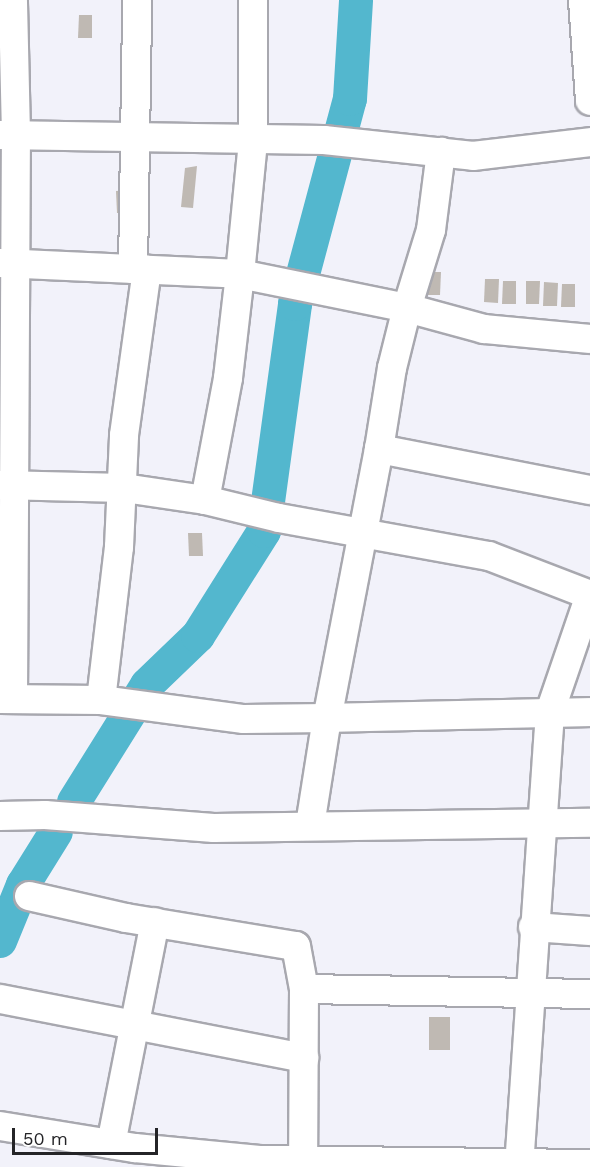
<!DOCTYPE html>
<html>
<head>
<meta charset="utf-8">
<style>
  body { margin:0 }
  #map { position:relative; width:590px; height:1167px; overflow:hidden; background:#f2f2fa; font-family:"Work Sans",sans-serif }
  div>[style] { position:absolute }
  .river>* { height:34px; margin:-17px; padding:0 17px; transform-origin:17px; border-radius:17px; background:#53b7ce }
  .building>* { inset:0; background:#bfb9b3 }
  .roads { filter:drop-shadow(2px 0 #a8a8af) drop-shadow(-2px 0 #a8a8af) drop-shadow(0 2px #a8a8af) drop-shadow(0 -2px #a8a8af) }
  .minor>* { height:28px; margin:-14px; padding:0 14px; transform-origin:14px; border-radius:14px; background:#fff }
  span { translate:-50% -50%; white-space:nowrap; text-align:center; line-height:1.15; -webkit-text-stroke:5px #fff; paint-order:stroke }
  .scale { position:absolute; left:12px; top:1128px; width:146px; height:27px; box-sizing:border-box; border:3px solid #242427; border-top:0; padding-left:8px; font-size:18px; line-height:21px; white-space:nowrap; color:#242427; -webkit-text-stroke:4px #fff; paint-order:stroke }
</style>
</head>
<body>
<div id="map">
  <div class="river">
    <div style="left:74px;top:802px;width:138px;rotate:-58deg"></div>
    <div style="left:147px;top:685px;width:71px;rotate:-43.9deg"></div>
    <div style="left:198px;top:636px;width:124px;rotate:-57.8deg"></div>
    <div style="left:264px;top:531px;width:229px;rotate:-82.2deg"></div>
    <div style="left:295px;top:304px;width:212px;rotate:-75deg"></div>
    <div style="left:350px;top:99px;width:99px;rotate:-86.5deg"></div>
    <div style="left:0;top:941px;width:61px;rotate:-67.7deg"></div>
    <div style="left:23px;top:885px;width:62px;rotate:-58.1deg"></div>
  </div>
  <div class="building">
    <div style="clip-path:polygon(79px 15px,92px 15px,92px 38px,78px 38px)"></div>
    <div style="clip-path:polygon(197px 166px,193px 208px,181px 207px,185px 168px)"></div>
    <div style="clip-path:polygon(130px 190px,131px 213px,117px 213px,116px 191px)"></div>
    <div style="clip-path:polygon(427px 272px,441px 272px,440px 295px,427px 295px)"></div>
    <div style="clip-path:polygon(485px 279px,499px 279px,498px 303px,484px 302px)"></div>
    <div style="clip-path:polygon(503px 281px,516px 281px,516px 304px,502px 304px)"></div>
    <div style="clip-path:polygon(526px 281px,540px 281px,539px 304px,526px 304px)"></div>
    <div style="clip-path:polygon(544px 282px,558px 283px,557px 306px,543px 306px)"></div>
    <div style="clip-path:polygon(562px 284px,575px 284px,575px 307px,561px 307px)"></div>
    <div style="clip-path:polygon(188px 533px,202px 533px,203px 556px,189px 556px)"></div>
    <div style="clip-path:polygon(429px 1017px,450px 1017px,450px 1050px,429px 1050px)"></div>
  </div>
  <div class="roads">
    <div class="minor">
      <div style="left:583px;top:0;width:101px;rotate:86deg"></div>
      <div style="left:0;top:135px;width:324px;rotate:0.9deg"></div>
      <div style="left:324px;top:140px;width:150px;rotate:6.1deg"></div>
      <div style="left:473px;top:156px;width:118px;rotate:-6.8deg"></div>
      <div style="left:0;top:263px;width:240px;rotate:2.6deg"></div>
      <div style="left:240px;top:274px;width:170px;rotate:11.5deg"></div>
      <div style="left:407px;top:308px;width:82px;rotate:-72.9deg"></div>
      <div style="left:431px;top:230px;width:79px;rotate:-82.7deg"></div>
      <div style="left:133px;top:269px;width:269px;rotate:-89.1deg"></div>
      <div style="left:379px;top:449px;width:82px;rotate:-80.9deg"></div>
      <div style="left:392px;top:368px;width:62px;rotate:-76deg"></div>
      <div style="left:407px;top:308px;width:80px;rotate:15.3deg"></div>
      <div style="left:484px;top:329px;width:106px;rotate:5.4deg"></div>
      <div style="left:0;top:485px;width:124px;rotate:1.4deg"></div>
      <div style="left:124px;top:488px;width:82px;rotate:8.4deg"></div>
      <div style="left:205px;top:500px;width:76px;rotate:13.7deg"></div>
      <div style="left:279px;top:518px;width:213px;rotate:10.3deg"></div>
      <div style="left:489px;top:556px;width:108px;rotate:21.1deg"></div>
      <div style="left:590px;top:595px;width:124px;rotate:108.9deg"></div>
      <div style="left:550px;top:712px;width:456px;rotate:93.9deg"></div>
      <div style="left:590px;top:490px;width:215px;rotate:-169deg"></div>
      <div style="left:379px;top:449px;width:274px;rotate:100.9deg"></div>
      <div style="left:327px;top:718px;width:263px;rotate:-1.3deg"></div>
      <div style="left:205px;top:500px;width:124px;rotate:-79.3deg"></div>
      <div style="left:228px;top:378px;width:105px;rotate:-83.4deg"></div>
      <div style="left:240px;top:274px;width:134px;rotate:-84.4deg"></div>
      <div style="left:253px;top:141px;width:141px;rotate:-90deg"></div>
      <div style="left:0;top:699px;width:101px;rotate:0.6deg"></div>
      <div style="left:101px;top:700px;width:144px;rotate:7.6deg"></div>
      <div style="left:244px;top:719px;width:83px;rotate:-0.7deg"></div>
      <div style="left:327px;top:718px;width:108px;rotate:99deg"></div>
      <div style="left:13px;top:699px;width:564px;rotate:-89.7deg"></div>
      <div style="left:16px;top:135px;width:135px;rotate:-91.3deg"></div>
      <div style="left:101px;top:700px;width:154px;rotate:-83.3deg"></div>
      <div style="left:119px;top:547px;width:112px;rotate:-87.4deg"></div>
      <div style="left:124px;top:435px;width:167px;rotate:-82.1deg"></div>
      <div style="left:0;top:816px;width:45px;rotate:-1.3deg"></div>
      <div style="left:45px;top:815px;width:169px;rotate:4.4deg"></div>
      <div style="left:214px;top:828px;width:376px;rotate:-0.8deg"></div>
      <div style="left:29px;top:896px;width:99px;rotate:12.8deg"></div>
      <div style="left:126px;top:918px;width:172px;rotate:9.4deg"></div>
      <div style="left:296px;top:946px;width:44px;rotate:79.5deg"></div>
      <div style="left:304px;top:989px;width:178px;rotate:90.3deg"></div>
      <div style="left:533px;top:927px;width:57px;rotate:4deg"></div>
      <div style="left:304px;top:989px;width:286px;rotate:1deg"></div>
      <div style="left:0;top:999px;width:310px;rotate:11deg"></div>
      <div style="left:0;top:1126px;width:137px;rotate:9.3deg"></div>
      <div style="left:135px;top:1148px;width:125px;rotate:5.5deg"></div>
      <div style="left:259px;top:1160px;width:331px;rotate:0.7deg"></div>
      <div style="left:111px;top:1144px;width:226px;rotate:-78.8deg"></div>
    </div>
  </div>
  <div class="scale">50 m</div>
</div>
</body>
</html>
